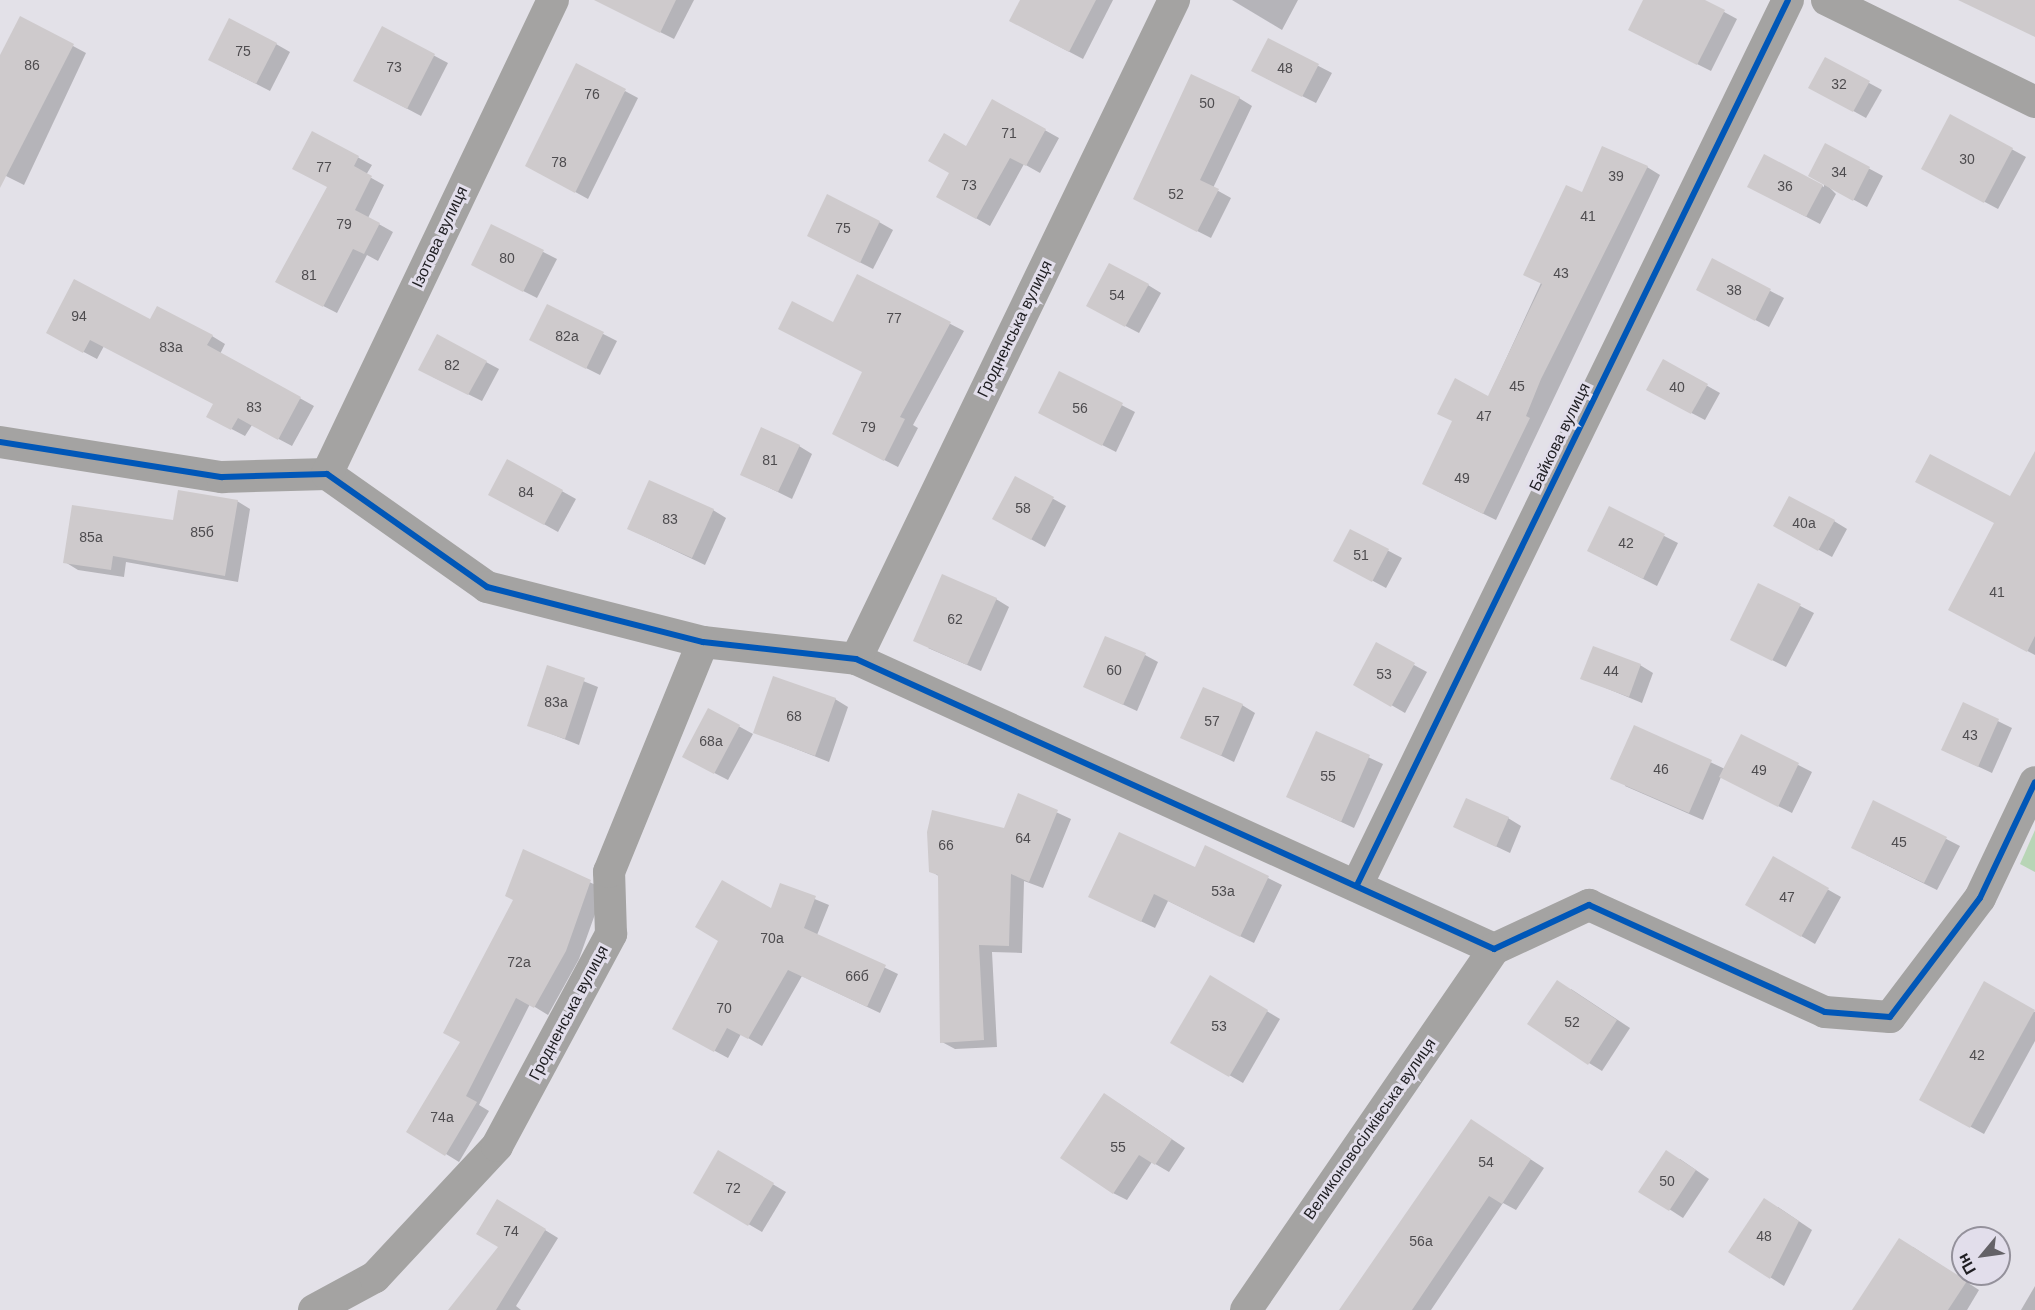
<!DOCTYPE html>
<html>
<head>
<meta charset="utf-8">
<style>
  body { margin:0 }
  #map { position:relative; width:2035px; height:1310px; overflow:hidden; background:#e3e1e8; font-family:Helvetica,sans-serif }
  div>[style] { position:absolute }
  .green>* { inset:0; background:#b8d5b6 }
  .shadow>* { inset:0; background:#0003 }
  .building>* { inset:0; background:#cecacc }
  .minor>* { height:32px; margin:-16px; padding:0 16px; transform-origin:16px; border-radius:16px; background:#a4a3a2 }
  .cycleway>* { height:6px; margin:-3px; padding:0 3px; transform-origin:3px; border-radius:3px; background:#0057b8 }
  span { translate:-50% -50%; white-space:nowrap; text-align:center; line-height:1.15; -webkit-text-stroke:6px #e2deeb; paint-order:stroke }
  .number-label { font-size:14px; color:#4e4c4f }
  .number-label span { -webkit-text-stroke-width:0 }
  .street-label { font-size:16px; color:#1f1e22 }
  .north { position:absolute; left:1951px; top:1226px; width:60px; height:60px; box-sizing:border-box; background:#e2deeb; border:2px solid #94919b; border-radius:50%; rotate:241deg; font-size:16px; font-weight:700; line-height:24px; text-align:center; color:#1f1e22 }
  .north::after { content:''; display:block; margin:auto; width:21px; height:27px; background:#646267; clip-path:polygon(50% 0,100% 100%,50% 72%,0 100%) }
</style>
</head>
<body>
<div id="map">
  <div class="green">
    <div style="clip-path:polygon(2035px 830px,2035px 872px,2020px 864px)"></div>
  </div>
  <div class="shadow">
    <div style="clip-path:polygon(612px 0,694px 0,674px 39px,622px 13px)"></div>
    <div style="clip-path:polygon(1022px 0,1113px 0,1083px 59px,1024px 28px)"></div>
    <div style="clip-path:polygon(1232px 0,1298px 0,1282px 30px)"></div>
    <div style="clip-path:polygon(1645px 0,1702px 0,1737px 19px,1711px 71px,1643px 37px)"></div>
    <div style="clip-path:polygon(382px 28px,448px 63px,421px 116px,368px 88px)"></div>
    <div style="clip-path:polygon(1268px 40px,1332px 73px,1316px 103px,1266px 78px)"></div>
    <div style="clip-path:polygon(276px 44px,290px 52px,270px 91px,223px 67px)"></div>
    <div style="clip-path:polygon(73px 46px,86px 53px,24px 185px,0 173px,0 58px)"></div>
    <div style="clip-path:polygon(1825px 59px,1882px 90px,1866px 118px,1810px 87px)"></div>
    <div style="clip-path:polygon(625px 91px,638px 98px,588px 199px,541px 173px)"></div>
    <div style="clip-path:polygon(1239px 98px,1252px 106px,1213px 188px,1231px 198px,1211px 238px,1148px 206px)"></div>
    <div style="clip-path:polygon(993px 101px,1059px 138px,1040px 173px,1024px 164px,990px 226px,938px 197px)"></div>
    <div style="clip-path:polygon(1951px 116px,2026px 157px,1998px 209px,1936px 176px)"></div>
    <div style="clip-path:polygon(313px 133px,372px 165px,366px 175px,384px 185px,368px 218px,393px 232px,378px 261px,367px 255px,337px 313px,290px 289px,328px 187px)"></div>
    <div style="clip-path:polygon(1825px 145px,1883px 176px,1867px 207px,1827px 185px,1836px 194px,1820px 224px,1763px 194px,1765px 156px,1824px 187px)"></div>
    <div style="clip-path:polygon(1647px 167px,1660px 175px,1496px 520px,1437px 491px,1488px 398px,1582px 194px)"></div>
    <div style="clip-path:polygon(879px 222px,893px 230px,873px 269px,822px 243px)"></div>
    <div style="clip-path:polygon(492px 226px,557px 259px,537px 298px,486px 272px)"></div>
    <div style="clip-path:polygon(1713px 261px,1784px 298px,1769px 327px,1711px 297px)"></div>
    <div style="clip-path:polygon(858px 276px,964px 331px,913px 425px,918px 428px,898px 467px,847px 441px,864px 372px,834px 324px)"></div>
    <div style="clip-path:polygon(1148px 285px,1161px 293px,1139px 333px,1101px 313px)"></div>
    <div style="clip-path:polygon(548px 306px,617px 341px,600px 375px,544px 347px)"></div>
    <div style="clip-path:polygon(151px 321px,212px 336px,225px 344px,220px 354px,314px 406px,292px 446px,252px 425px,245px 436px,222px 424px,215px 404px,104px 346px,97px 359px,61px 340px)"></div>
    <div style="clip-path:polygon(1663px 361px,1720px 393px,1705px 420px,1661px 397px)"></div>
    <div style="clip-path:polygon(486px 362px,499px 369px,482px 401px,433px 377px)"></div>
    <div style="clip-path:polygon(1059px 373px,1135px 412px,1116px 452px,1053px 420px)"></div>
    <div style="clip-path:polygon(799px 446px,812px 454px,792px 499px,741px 474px)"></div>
    <div style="clip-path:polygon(2035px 454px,2035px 655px,1964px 617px)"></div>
    <div style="clip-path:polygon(508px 461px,576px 499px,558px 532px,490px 494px)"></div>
    <div style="clip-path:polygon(1016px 478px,1066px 506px,1045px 547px,1007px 526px)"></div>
    <div style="clip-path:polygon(237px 501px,250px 509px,238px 582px,126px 562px,124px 577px,78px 570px,65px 562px)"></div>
    <div style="clip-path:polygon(1609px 508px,1678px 543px,1657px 586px,1602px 558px)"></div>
    <div style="clip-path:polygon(713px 510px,726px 518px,705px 565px,629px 529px)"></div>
    <div style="clip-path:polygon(1834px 521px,1847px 529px,1832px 557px,1775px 526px)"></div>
    <div style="clip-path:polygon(1351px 531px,1402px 558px,1386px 588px,1349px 568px)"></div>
    <div style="clip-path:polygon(1759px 585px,1814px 613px,1786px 667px,1746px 647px)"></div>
    <div style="clip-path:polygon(996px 599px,1009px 607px,981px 671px,928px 648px)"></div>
    <div style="clip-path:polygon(1145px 655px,1158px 662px,1137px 711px,1085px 687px)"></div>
    <div style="clip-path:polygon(1414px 665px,1427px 672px,1405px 713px,1355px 684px)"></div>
    <div style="clip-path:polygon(1640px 665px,1653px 673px,1642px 703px,1582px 678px)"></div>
    <div style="clip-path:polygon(548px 667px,598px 687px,579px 745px,529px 725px)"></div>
    <div style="clip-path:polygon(835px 699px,848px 707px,829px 762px,754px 732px)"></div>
    <div style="clip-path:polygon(1963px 704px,2012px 728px,1992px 773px,1943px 750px)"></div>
    <div style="clip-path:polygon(1242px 705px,1255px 713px,1234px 762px,1182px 737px)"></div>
    <div style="clip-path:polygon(709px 710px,753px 734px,728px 780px,697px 764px)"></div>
    <div style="clip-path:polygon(1635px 727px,1725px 769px,1741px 736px,1812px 772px,1792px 813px,1721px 777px,1703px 820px,1625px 786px)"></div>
    <div style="clip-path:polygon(1316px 733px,1383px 764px,1354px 828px,1288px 797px)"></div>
    <div style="clip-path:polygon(1019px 795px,1071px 819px,1043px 888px,1024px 881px,1022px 953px,992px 952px,997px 1047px,955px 1049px,942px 1042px,940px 877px,931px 871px,1004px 830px)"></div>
    <div style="clip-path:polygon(1874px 802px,1960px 846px,1937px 890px,1866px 855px)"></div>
    <div style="clip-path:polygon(1508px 818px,1521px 826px,1510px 853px,1455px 827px)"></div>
    <div style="clip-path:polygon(1206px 847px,1282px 885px,1254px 943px,1168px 901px,1155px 928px,1090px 897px,1195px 869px)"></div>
    <div style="clip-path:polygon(524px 851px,604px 889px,579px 959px,548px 1015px,530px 1004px,479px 1105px,489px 1111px,459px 1162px,446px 1154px,462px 1042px,515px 900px)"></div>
    <div style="clip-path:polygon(1774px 859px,1841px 897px,1815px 944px,1747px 905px)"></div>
    <div style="clip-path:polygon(781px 885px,829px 905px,817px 935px,898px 974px,880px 1013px,802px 976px,762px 1046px,741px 1034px,728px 1058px,687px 1036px,720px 940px,772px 910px)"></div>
    <div style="clip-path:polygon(1211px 977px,1280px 1019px,1243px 1083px,1172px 1042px)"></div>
    <div style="clip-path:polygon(1984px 983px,2035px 1012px,2035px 1041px,1984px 1134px,1921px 1100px)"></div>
    <div style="clip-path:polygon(1571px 989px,1630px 1028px,1602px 1071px,1589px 1063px)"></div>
    <div style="clip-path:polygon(1118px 1103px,1185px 1148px,1169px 1172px,1152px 1162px,1127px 1200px,1113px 1193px)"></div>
    <div style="clip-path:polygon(1484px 1129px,1544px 1168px,1516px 1210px,1503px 1203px,1431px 1310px,1341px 1310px)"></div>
    <div style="clip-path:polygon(719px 1152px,786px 1192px,762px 1232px,695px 1193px)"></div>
    <div style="clip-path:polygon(1680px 1159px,1709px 1179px,1683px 1218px,1641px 1191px)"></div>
    <div style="clip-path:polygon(1778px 1207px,1812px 1230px,1784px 1286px,1731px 1252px)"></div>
    <div style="clip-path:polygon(511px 1209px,558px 1238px,516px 1306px,521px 1310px,462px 1310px,501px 1247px)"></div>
    <div style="clip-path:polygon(1913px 1247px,1979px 1290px,1967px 1310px,1870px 1310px)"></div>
    <div style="clip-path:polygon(2035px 1286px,2035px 1310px,2021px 1310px)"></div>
  </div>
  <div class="building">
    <div style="clip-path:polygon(594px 0,676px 0,660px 33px)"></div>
    <div style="clip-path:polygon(1020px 0,1096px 0,1069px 52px,1009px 21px)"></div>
    <div style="clip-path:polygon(1643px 0,1705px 0,1725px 10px,1697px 65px,1628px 30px)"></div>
    <div style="clip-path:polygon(1958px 0,2035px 0,2035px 37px)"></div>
    <div style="clip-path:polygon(20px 16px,74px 44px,0 188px,0 55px)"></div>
    <div style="clip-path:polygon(229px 18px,277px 43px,256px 84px,208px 60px)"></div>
    <div style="clip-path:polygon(382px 26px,435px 54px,407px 109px,353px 81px)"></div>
    <div style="clip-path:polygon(1268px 38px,1319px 64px,1302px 97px,1251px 71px)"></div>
    <div style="clip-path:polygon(1825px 57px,1870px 81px,1853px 112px,1808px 88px)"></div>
    <div style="clip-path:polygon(576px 63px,626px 89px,575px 193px,525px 166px)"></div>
    <div style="clip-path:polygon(1191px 74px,1240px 97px,1200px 180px,1219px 189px,1197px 232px,1133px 199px)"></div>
    <div style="clip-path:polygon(992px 99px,1046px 129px,1026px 166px,1010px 158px,976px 219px,936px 197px,949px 173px,928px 161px,944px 133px,966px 146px)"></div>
    <div style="clip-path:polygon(1950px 114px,2013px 148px,1984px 203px,1921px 169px)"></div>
    <div style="clip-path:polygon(312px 131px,359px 156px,354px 166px,372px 176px,355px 210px,380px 223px,364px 254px,353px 249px,323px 307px,275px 282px,327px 187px,292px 169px)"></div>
    <div style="clip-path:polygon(1825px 143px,1870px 167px,1853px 201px,1808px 176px)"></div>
    <div style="clip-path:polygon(1602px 146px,1648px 166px,1541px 379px,1526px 416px,1530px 418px,1483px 514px,1422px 484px,1452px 421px,1437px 414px,1455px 378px,1488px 396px,1542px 284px,1523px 275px,1566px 185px,1582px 192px)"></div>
    <div style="clip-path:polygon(1764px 154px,1823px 185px,1806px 217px,1747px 187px)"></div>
    <div style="clip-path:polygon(827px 194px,880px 221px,860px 263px,807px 236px)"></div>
    <div style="clip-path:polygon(491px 224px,544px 250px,523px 292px,471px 265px)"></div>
    <div style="clip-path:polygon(1712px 258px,1771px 289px,1755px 321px,1696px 290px)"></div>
    <div style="clip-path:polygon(1109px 263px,1149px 284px,1125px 327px,1086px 306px)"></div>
    <div style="clip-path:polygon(857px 274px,951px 322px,900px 417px,905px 419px,884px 461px,832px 434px,862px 372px,778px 329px,792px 301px,833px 322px)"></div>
    <div style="clip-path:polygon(74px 279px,150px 319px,157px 306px,213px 335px,207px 345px,301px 397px,278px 440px,238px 418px,231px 430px,206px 417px,213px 404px,90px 340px,83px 353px,46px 333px)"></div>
    <div style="clip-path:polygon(547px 304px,604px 332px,586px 369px,529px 340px)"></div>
    <div style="clip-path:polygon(437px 334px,487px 361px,468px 395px,418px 370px)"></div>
    <div style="clip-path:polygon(1663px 359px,1708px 384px,1691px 414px,1646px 390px)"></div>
    <div style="clip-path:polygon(1059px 371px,1123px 403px,1102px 446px,1038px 413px)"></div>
    <div style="clip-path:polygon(761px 427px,800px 445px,778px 492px,740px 475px)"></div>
    <div style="clip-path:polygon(2035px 451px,2035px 636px,2027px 652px,1948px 610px,1994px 523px,1915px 482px,1930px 454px,2010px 496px)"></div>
    <div style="clip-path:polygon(507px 459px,563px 490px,544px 525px,488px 495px)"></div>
    <div style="clip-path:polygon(1015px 476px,1054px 497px,1031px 540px,992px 519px)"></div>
    <div style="clip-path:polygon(649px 480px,714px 509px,692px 558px,627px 529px)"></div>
    <div style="clip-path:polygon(178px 490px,238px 500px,225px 576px,113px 556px,111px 570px,63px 563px,72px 505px,173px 520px)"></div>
    <div style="clip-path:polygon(1789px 496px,1835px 520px,1818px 551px,1773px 526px)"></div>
    <div style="clip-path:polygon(1609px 506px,1665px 534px,1643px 579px,1587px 551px)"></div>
    <div style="clip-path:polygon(1350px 529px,1389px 549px,1372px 582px,1333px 561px)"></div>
    <div style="clip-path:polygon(942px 574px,997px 598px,967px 665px,913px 641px)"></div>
    <div style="clip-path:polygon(1758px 583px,1801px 604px,1772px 661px,1730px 640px)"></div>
    <div style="clip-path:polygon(1105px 636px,1146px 653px,1123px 705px,1083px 687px)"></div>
    <div style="clip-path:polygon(1376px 642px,1415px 663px,1391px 707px,1353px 685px)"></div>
    <div style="clip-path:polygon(1593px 646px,1641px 664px,1629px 697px,1580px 679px)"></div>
    <div style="clip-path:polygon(547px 665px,585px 678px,565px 739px,527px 726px)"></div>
    <div style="clip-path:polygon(773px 676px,836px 698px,815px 756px,753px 733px)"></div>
    <div style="clip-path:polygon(1203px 687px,1243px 704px,1221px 756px,1180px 738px)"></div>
    <div style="clip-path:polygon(1963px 702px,1999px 719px,1978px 767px,1941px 750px)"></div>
    <div style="clip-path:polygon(708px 708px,740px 725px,714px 774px,682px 757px)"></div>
    <div style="clip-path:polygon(1634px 725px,1712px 760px,1689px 813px,1610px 779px)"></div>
    <div style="clip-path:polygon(1316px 731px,1370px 755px,1341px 822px,1286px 797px)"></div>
    <div style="clip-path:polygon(1741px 734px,1799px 763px,1778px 807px,1719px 777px)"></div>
    <div style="clip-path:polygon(1018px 793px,1058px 810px,1029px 882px,1011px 874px,1009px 946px,979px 945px,984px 1040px,940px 1043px,938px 875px,929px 872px,927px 832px,932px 810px,1004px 828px)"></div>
    <div style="clip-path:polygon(1466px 798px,1509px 817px,1496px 847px,1453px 827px)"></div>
    <div style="clip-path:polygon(1873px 800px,1947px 837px,1924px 883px,1851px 848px)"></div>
    <div style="clip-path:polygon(1119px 832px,1195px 867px,1205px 845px,1269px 876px,1240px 937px,1154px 894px,1141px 922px,1088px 897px)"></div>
    <div style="clip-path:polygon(523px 849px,591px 880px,566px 951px,534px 1008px,516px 998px,466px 1096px,477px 1102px,445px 1156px,406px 1132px,460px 1042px,443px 1033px,513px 900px,505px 896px)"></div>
    <div style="clip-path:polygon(1773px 856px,1829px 888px,1801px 937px,1745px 905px)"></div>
    <div style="clip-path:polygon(722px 880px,771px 908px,780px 883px,816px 896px,804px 928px,886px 965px,867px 1007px,788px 970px,748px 1039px,727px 1028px,714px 1052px,672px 1029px,718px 941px,695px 927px)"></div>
    <div style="clip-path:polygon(1210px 975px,1268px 1010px,1229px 1077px,1170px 1043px)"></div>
    <div style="clip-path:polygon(1557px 980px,1617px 1020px,1588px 1065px,1527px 1024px)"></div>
    <div style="clip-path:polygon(1984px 981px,2035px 1010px,1970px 1128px,1919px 1100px)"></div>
    <div style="clip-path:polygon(1104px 1093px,1172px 1139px,1155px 1165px,1139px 1155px,1113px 1194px,1060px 1158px)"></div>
    <div style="clip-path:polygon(1471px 1119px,1531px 1159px,1502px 1204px,1489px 1196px,1412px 1310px,1339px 1310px)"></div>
    <div style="clip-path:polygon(718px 1150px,774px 1183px,748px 1226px,693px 1193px)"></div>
    <div style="clip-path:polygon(1666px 1150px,1696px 1170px,1669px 1211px,1638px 1192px)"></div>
    <div style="clip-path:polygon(1764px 1198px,1799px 1221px,1770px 1279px,1728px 1252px)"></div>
    <div style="clip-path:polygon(497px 1199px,546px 1229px,496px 1310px,448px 1310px,498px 1247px,476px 1234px)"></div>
    <div style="clip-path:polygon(1899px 1238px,1967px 1281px,1948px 1310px,1852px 1310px)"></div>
  </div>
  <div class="minor">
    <div style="left:1827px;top:0;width:232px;rotate:26.1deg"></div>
    <div style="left:0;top:442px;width:225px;rotate:9deg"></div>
    <div style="left:222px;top:477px;width:105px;rotate:-1.6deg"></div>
    <div style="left:327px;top:474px;width:196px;rotate:35.2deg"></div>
    <div style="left:487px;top:587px;width:223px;rotate:14.3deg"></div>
    <div style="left:703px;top:642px;width:154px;rotate:6.3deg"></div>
    <div style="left:856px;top:659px;width:701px;rotate:24.44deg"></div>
    <div style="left:1494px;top:949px;width:105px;rotate:-24.9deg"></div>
    <div style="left:1589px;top:905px;width:259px;rotate:24.4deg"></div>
    <div style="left:1825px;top:1012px;width:65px;rotate:4.4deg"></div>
    <div style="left:1890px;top:1017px;width:149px;rotate:-52.9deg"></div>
    <div style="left:1980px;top:898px;width:128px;rotate:-64.6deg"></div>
    <div style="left:327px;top:474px;width:525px;rotate:-64.51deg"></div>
    <div style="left:856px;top:659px;width:732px;rotate:-64.24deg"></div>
    <div style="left:1357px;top:885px;width:984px;rotate:-64.03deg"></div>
    <div style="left:314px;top:1310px;width:69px;rotate:-28.4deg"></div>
    <div style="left:375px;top:1277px;width:179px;rotate:-47deg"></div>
    <div style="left:497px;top:1146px;width:241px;rotate:-61.7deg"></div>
    <div style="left:611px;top:934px;width:62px;rotate:-91.8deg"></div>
    <div style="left:609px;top:872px;width:248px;rotate:-67.8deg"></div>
    <div style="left:1246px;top:1310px;width:438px;rotate:-55.5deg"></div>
  </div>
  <div class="cycleway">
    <div style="left:0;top:442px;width:225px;rotate:9deg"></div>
    <div style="left:222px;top:477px;width:105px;rotate:-1.6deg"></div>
    <div style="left:327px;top:474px;width:196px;rotate:35.2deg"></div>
    <div style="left:487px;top:587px;width:223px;rotate:14.3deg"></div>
    <div style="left:703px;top:642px;width:154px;rotate:6.3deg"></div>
    <div style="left:856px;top:659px;width:701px;rotate:24.44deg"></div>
    <div style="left:1494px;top:949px;width:105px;rotate:-24.9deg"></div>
    <div style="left:1589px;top:905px;width:259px;rotate:24.4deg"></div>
    <div style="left:1825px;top:1012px;width:65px;rotate:4.4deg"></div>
    <div style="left:1890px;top:1017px;width:149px;rotate:-52.9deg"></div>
    <div style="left:1980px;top:898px;width:128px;rotate:-64.6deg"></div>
    <div style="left:1357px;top:885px;width:984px;rotate:-64.03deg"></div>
  </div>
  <div class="number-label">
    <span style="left:243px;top:51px">75</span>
    <span style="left:32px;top:65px">86</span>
    <span style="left:394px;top:67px">73</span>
    <span style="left:1285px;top:68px">48</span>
    <span style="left:1839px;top:84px">32</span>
    <span style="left:592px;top:94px">76</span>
    <span style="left:1207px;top:103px">50</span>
    <span style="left:1009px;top:133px">71</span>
    <span style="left:1967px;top:159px">30</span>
    <span style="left:559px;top:162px">78</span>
    <span style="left:324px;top:167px">77</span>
    <span style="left:1839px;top:172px">34</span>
    <span style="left:1616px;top:176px">39</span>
    <span style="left:969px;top:185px">73</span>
    <span style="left:1785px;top:186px">36</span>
    <span style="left:1176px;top:194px">52</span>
    <span style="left:1588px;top:216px">41</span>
    <span style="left:344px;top:224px">79</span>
    <span style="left:843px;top:228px">75</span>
    <span style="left:507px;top:258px">80</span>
    <span style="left:1561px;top:273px">43</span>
    <span style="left:309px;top:275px">81</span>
    <span style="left:1734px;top:290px">38</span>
    <span style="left:1117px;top:295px">54</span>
    <span style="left:79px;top:316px">94</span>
    <span style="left:894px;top:318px">77</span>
    <span style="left:567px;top:336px">82а</span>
    <span style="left:171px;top:347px">83а</span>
    <span style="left:452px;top:365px">82</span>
    <span style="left:1517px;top:386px">45</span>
    <span style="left:1677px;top:387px">40</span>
    <span style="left:254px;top:407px">83</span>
    <span style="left:1080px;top:408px">56</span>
    <span style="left:1484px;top:416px">47</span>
    <span style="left:868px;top:427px">79</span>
    <span style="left:770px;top:460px">81</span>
    <span style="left:1462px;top:478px">49</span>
    <span style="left:526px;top:492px">84</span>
    <span style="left:1023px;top:508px">58</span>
    <span style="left:670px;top:519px">83</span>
    <span style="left:1804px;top:523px">40а</span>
    <span style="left:202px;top:532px">85б</span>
    <span style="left:91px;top:537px">85а</span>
    <span style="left:1626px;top:543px">42</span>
    <span style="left:1361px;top:555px">51</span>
    <span style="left:1997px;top:592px">41</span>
    <span style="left:955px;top:619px">62</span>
    <span style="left:1114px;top:670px">60</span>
    <span style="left:1611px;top:671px">44</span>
    <span style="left:1384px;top:674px">53</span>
    <span style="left:556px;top:702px">83а</span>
    <span style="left:794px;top:716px">68</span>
    <span style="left:1212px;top:721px">57</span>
    <span style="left:1970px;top:735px">43</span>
    <span style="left:711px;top:741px">68а</span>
    <span style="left:1661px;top:769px">46</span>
    <span style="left:1759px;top:770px">49</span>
    <span style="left:1328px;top:776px">55</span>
    <span style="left:1023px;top:838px">64</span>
    <span style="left:1899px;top:842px">45</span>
    <span style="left:946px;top:845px">66</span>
    <span style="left:1223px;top:891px">53а</span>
    <span style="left:1787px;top:897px">47</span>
    <span style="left:772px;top:938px">70а</span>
    <span style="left:519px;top:962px">72а</span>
    <span style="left:857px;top:976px">66б</span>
    <span style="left:724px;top:1008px">70</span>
    <span style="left:1572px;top:1022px">52</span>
    <span style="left:1219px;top:1026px">53</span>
    <span style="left:1977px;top:1055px">42</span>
    <span style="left:442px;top:1117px">74а</span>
    <span style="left:1118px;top:1147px">55</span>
    <span style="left:1486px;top:1162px">54</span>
    <span style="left:1667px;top:1181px">50</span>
    <span style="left:733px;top:1188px">72</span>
    <span style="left:511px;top:1231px">74</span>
    <span style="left:1764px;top:1236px">48</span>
    <span style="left:1421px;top:1241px">56а</span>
  </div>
  <div class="street-label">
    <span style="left:440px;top:237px;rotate:-65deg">Ізотова вулиця</span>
    <span style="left:1015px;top:329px;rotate:-64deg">Гродненська вулиця</span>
    <span style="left:1560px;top:437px;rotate:-64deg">Байкова вулиця</span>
    <span style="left:569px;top:1013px;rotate:-62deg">Гродненська вулиця</span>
    <span style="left:1370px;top:1129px;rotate:-55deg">Великоновосілківська вулиця</span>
  </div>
  <div class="north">Пн</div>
</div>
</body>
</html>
